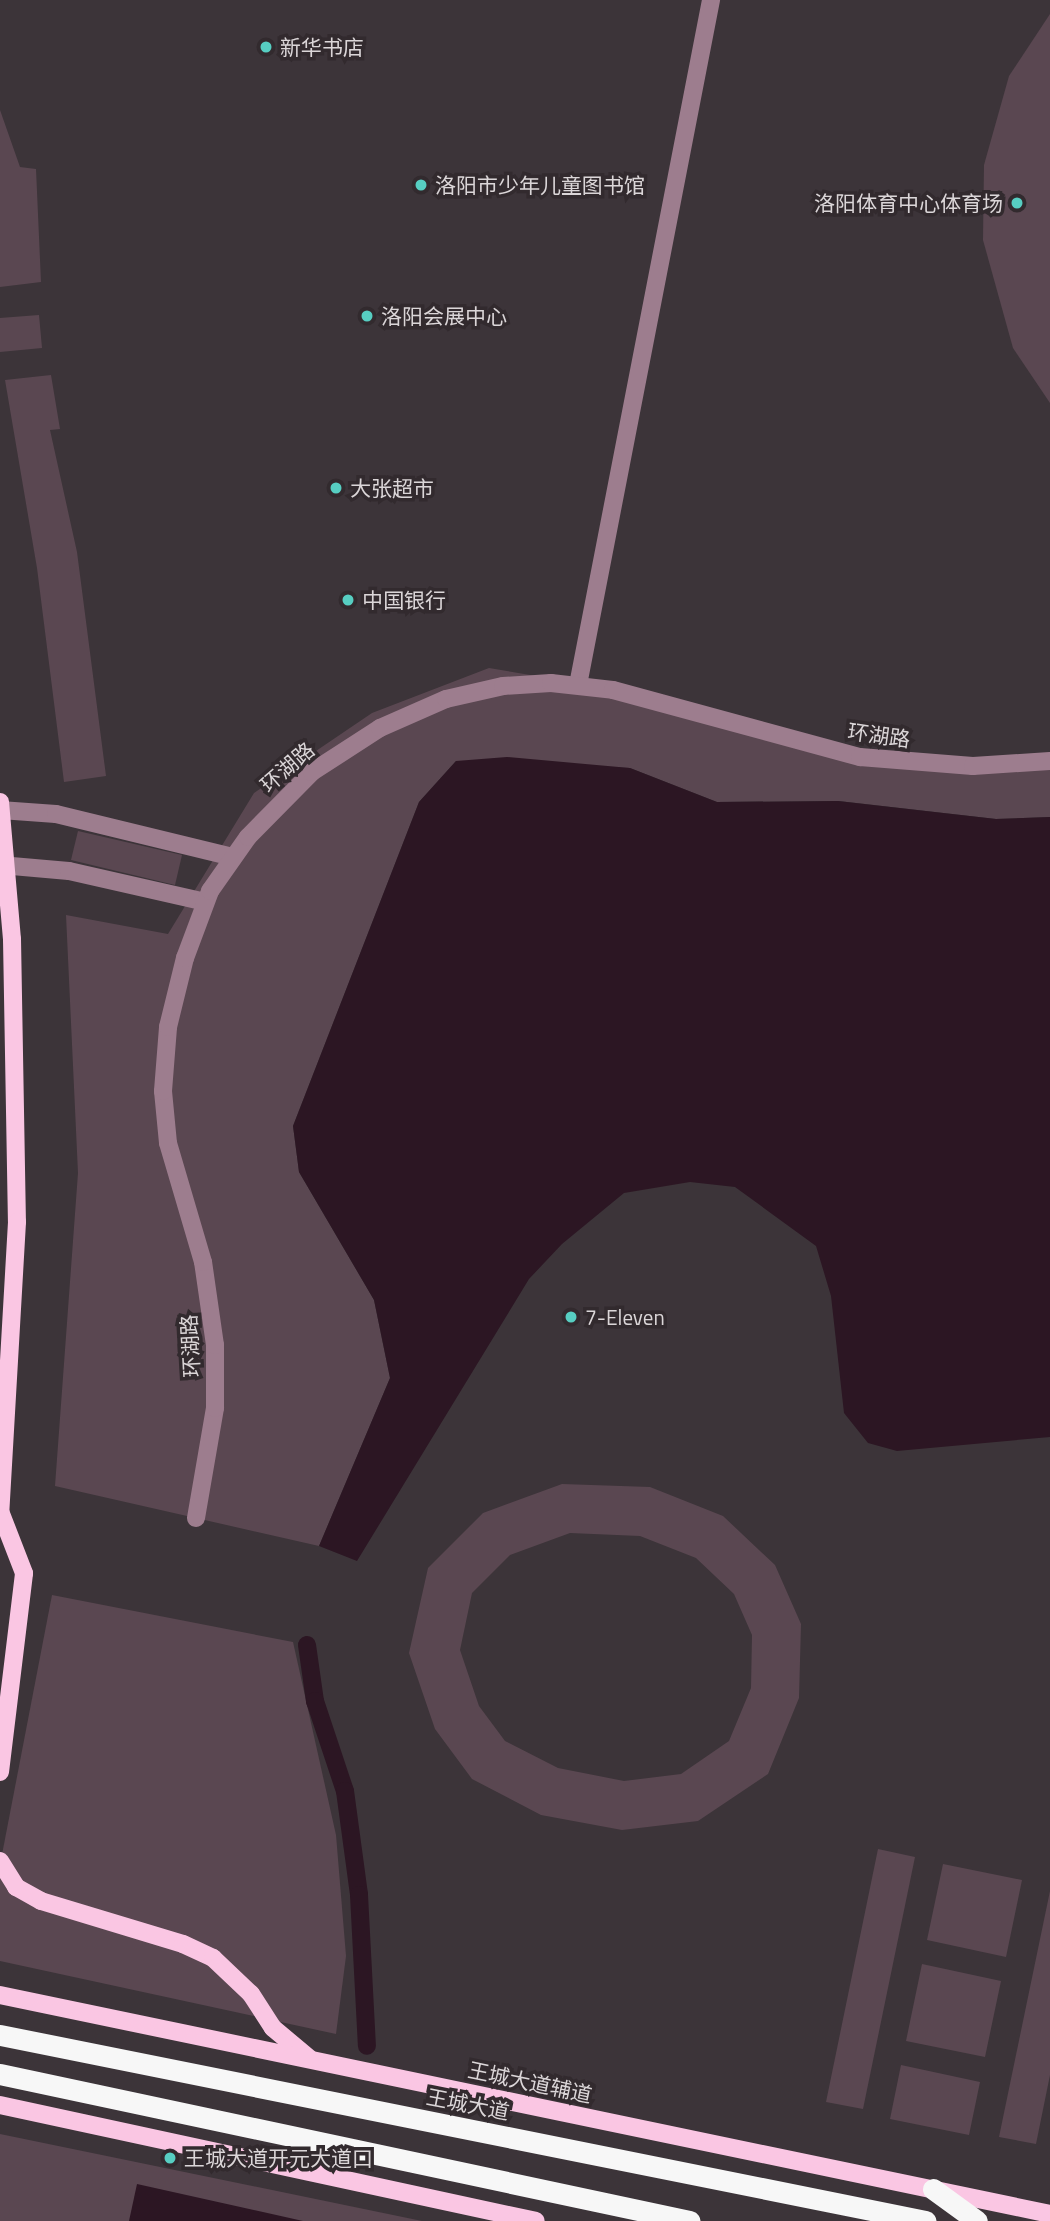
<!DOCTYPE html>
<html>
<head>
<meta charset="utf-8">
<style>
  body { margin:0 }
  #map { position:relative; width:1050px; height:2221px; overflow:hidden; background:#3c3439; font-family:"Titillium Web","Noto Sans SC",sans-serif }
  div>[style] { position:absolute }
  .green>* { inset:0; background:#5a4751 }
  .water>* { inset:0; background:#2c1623 }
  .canal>* { height:18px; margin:-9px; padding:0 9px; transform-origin:9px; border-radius:9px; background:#2c1623 }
  .minor>* { height:18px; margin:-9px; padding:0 9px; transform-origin:9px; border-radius:9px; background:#9d7d8e }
  .major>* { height:18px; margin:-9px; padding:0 9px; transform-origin:9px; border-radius:9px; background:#fac6e3 }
  .highway>* { height:21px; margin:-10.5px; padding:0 10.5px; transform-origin:10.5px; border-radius:10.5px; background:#f7f7f7 }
  .dots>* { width:19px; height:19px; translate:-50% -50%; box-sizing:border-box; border:4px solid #322a2e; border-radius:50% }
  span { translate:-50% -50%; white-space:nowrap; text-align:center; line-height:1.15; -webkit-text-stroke:7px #322a2e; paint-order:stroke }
  .poi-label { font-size:21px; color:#dbd6d8 }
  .left { translate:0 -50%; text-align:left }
  .right { translate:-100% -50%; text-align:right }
  .street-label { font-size:21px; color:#dbd6d8 }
</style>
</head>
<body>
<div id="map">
  <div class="green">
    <div style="clip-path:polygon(1050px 14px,1050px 403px,1013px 348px,983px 240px,984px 165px,1009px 76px)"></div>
    <div style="clip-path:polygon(0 110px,20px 167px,36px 169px,41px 282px,0 287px)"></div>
    <div style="clip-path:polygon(39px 315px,42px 348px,0 352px,0 318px)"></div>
    <div style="clip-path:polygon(51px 375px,60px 429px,50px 430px,77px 552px,106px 776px,64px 782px,37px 568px,5px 380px)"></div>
    <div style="clip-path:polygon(489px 668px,577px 683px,869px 754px,1050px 760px,1050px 817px,996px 819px,839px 801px,717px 802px,630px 768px,456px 761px,419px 802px,293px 1126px,299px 1172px,374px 1300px,390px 1378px,319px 1546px,55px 1486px,78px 1173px,66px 915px,168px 934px,254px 793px,372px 713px)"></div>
    <div style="clip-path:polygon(78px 831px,182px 855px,175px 885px,71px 860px)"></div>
    <div style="clip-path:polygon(evenodd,562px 1484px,650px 1487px,723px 1516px,775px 1565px,801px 1624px,799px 1698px,768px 1774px,698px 1821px,622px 1830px,541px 1815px,472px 1779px,435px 1729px,409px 1653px,428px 1568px,483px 1513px,562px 1484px,570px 1533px,640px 1536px,696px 1558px,734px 1594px,752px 1635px,751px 1688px,729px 1741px,681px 1774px,624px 1781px,558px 1768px,505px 1741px,479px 1706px,460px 1650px,472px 1593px,510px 1555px,570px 1533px)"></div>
    <div style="clip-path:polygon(52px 1595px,293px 1642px,336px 1835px,346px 1956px,336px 2034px,0 1961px,0 1865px)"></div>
    <div style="clip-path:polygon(878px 1849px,915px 1857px,863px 2109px,826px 2102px)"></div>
    <div style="clip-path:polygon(943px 1864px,1022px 1880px,1006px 1957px,927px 1940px)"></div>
    <div style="clip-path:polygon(1050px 1891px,1050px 2075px,1036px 2144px,999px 2137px)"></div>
    <div style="clip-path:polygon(922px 1964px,1001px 1981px,985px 2057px,906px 2041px)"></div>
    <div style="clip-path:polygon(901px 2065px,980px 2082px,969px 2135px,890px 2119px)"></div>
    <div style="clip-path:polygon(0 2134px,422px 2221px,0 2221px)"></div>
  </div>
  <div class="water">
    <div style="clip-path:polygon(507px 757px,630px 768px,717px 802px,838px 801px,996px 819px,1050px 817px,1050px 1437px,897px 1451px,868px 1443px,844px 1413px,831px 1296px,816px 1246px,735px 1187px,690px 1182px,624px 1193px,562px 1244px,529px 1279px,357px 1561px,319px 1546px,390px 1378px,374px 1300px,299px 1172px,293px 1126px,419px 802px,456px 761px)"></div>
    <div style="clip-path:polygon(137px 2184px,303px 2221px,129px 2221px)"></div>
  </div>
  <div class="canal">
    <div style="left:307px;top:1645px;width:57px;rotate:81.9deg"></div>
    <div style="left:315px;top:1701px;width:95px;rotate:71.6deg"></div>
    <div style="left:345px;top:1791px;width:105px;rotate:82.3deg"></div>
    <div style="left:359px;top:1895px;width:151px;rotate:87deg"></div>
  </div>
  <div class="minor">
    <div style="left:578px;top:685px;width:698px;rotate:-79.01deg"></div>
    <div style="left:0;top:810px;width:56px;rotate:4.1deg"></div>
    <div style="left:56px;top:814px;width:182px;rotate:13.7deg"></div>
    <div style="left:0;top:865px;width:69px;rotate:5deg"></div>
    <div style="left:69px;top:871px;width:139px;rotate:12.8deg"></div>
    <div style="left:196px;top:1518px;width:112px;rotate:-80.2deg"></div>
    <div style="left:215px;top:1408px;width:63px;rotate:-90deg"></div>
    <div style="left:215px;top:1345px;width:84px;rotate:-98.2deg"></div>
    <div style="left:203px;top:1262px;width:124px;rotate:-106.4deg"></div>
    <div style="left:168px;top:1143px;width:52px;rotate:-95.5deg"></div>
    <div style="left:163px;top:1091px;width:64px;rotate:-85.5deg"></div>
    <div style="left:168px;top:1027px;width:71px;rotate:-76.2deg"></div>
    <div style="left:185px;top:958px;width:72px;rotate:-69.5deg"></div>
    <div style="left:210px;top:891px;width:66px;rotate:-54.9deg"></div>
    <div style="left:248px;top:837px;width:91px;rotate:-45.4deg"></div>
    <div style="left:312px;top:772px;width:81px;rotate:-32.9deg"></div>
    <div style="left:380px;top:728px;width:72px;rotate:-23.7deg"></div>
    <div style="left:446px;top:699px;width:58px;rotate:-12.8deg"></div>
    <div style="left:503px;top:686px;width:48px;rotate:-3.6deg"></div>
    <div style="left:551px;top:683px;width:62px;rotate:6.4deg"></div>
    <div style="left:613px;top:690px;width:256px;rotate:15.2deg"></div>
    <div style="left:860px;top:757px;width:113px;rotate:4.6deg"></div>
    <div style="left:973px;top:766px;width:77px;rotate:-3.7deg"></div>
  </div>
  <div class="major">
    <div style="left:0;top:802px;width:138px;rotate:85deg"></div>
    <div style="left:12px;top:939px;width:283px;rotate:89deg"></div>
    <div style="left:17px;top:1222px;width:291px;rotate:93.3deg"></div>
    <div style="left:0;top:1772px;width:200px;rotate:-83.1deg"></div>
    <div style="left:24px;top:1573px;width:66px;rotate:-111.2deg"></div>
    <div style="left:0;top:1861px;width:31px;rotate:58deg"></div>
    <div style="left:16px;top:1887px;width:29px;rotate:29deg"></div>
    <div style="left:41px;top:1901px;width:148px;rotate:16.8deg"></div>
    <div style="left:183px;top:1944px;width:33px;rotate:25deg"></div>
    <div style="left:213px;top:1958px;width:52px;rotate:43.5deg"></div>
    <div style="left:251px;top:1994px;width:40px;rotate:57.1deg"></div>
    <div style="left:273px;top:2028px;width:47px;rotate:39.8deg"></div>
    <div style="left:0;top:1995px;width:1073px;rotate:11.78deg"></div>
    <div style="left:0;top:2105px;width:548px;rotate:12.21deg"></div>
  </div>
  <div class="highway">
    <div style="left:0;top:2035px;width:944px;rotate:11.36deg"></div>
    <div style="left:0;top:2074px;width:705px;rotate:12.03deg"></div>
    <div style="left:933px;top:2189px;width:54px;rotate:36deg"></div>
  </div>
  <div class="dots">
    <div style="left:266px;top:47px;background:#57cec2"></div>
    <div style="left:421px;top:185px;background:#57cec2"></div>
    <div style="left:1017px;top:203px;background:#57cec2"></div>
    <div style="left:367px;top:316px;background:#57cec2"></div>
    <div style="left:336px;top:488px;background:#57cec2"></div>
    <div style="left:348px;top:600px;background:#57cec2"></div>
    <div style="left:571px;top:1317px;background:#57cec2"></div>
    <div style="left:170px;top:2158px;background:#57cec2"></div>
  </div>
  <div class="poi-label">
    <span class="left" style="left:280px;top:47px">新华书店</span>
    <span class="left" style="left:435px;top:185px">洛阳市少年儿童图书馆</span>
    <span class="right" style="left:1003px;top:203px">洛阳体育中心体育场</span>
    <span class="left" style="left:381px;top:316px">洛阳会展中心</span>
    <span class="left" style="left:350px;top:488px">大张超市</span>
    <span class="left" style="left:362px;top:600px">中国银行</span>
    <span class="left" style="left:585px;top:1317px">7-Eleven</span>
    <span class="left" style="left:184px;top:2158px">王城大道开元大道口</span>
  </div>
  <div class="street-label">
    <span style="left:879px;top:735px;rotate:8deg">环湖路</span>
    <span style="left:287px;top:767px;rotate:-41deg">环湖路</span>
    <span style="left:190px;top:1346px;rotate:-93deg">环湖路</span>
    <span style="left:530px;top:2082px;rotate:12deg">王城大道辅道</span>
    <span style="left:468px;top:2104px;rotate:11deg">王城大道</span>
  </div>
</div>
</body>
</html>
